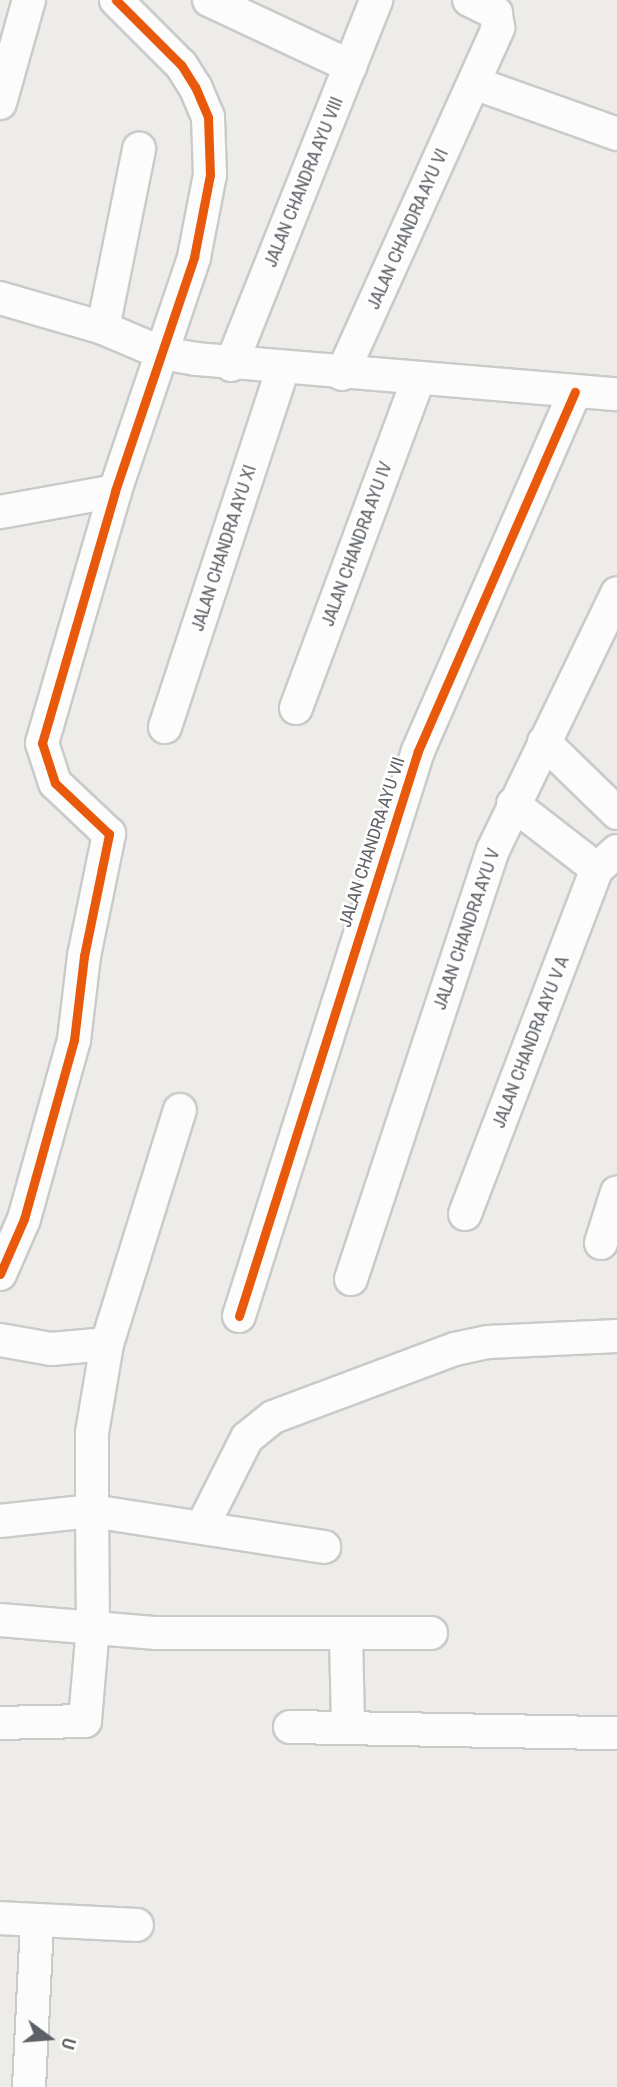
<!DOCTYPE html>
<html>
<head>
<meta charset="utf-8">
<style>
  body { margin:0 }
  #map { position:relative; width:617px; height:2087px; overflow:hidden; background:#edece8; font-family:"Archivo Narrow",sans-serif }
  div>[style] { position:absolute }
  .roads { filter:drop-shadow(2px 0 #cacaca) drop-shadow(-2px 0 #cacaca) drop-shadow(0 2px #cacaca) drop-shadow(0 -2px #cacaca) }
  .minor>* { height:32px; margin:-16px; padding:0 16px; transform-origin:16px; border-radius:16px; background:#fcfcfc }
  .cycleway>* { height:9px; margin:-4.5px; padding:0 4.5px; transform-origin:4.5px; border-radius:4.5px; background:#e8590c }
  span { translate:-50% -50%; white-space:nowrap; text-align:center; line-height:1.15; -webkit-text-stroke:5px #fff; paint-order:stroke }
  .street-label { font-size:18px; color:#5d6166 }
  .north { position:absolute; left:14px; top:2003px; width:70px; height:70px; -webkit-text-stroke:5px #fff; paint-order:stroke; rotate:106deg; font-size:19px; font-weight:700; line-height:28px; text-align:center; color:#5d6166 }
  .north::after { content:''; display:block; margin:auto; width:24px; height:32px; background:#5d6166; clip-path:polygon(50% 0,100% 100%,50% 72%,0 100%) }
</style>
</head>
<body>
<div id="map">
  <div class="roads">
    <div class="minor">
      <div style="left:209px;top:0;width:156px;rotate:25.1deg"></div>
      <div style="left:474px;top:83px;width:152px;rotate:19.6deg"></div>
      <div style="left:0;top:103px;width:107px;rotate:-74.3deg"></div>
      <div style="left:0;top:298px;width:107px;rotate:16.2deg"></div>
      <div style="left:103px;top:328px;width:64px;rotate:23deg"></div>
      <div style="left:162px;top:353px;width:35px;rotate:10deg"></div>
      <div style="left:196px;top:359px;width:422px;rotate:4.8deg"></div>
      <div style="left:103px;top:328px;width:183px;rotate:-78.6deg"></div>
      <div style="left:231px;top:365px;width:393px;rotate:-68.3deg"></div>
      <div style="left:342px;top:374px;width:380px;rotate:-65.7deg"></div>
      <div style="left:498px;top:28px;width:15px;rotate:-98deg"></div>
      <div style="left:496px;top:13px;width:30px;rotate:-154deg"></div>
      <div style="left:0;top:512px;width:117px;rotate:-10.3deg"></div>
      <div style="left:296px;top:708px;width:350px;rotate:-69.6deg"></div>
      <div style="left:165px;top:727px;width:377px;rotate:-71.8deg"></div>
      <div style="left:544px;top:742px;width:102px;rotate:44.2deg"></div>
      <div style="left:513px;top:804px;width:106px;rotate:37.7deg"></div>
      <div style="left:465px;top:1214px;width:369px;rotate:-69.1deg"></div>
      <div style="left:597px;top:869px;width:27px;rotate:-42deg"></div>
      <div style="left:601px;top:1243px;width:53px;rotate:-72.6deg"></div>
      <div style="left:0;top:1274px;width:60px;rotate:-66.4deg"></div>
      <div style="left:24px;top:1219px;width:186px;rotate:-74.4deg"></div>
      <div style="left:74px;top:1040px;width:85px;rotate:-83.2deg"></div>
      <div style="left:84px;top:956px;width:125px;rotate:-78.4deg"></div>
      <div style="left:109px;top:834px;width:74px;rotate:-136.6deg"></div>
      <div style="left:55px;top:783px;width:42px;rotate:-108deg"></div>
      <div style="left:42px;top:743px;width:262px;rotate:-73.8deg"></div>
      <div style="left:115px;top:491px;width:247px;rotate:-71.3deg"></div>
      <div style="left:194px;top:257px;width:84px;rotate:-79deg"></div>
      <div style="left:210px;top:175px;width:58px;rotate:-92deg"></div>
      <div style="left:208px;top:117px;width:33px;rotate:-113deg"></div>
      <div style="left:195px;top:87px;width:26px;rotate:-122deg"></div>
      <div style="left:181px;top:65px;width:92px;rotate:-135deg"></div>
      <div style="left:351px;top:1279px;width:452px;rotate:-71.7deg"></div>
      <div style="left:493px;top:850px;width:285px;rotate:-64.2deg"></div>
      <div style="left:239px;top:1316px;width:593px;rotate:-72.42deg"></div>
      <div style="left:418px;top:751px;width:392px;rotate:-66.4deg"></div>
      <div style="left:0;top:1340px;width:52px;rotate:10deg"></div>
      <div style="left:51px;top:1349px;width:56px;rotate:-5.1deg"></div>
      <div style="left:107px;top:1344px;width:90px;rotate:99.6deg"></div>
      <div style="left:92px;top:1433px;width:78px;rotate:90deg"></div>
      <div style="left:92px;top:1511px;width:235px;rotate:8.8deg"></div>
      <div style="left:107px;top:1344px;width:245px;rotate:-72.7deg"></div>
      <div style="left:0;top:1521px;width:93px;rotate:-6.2deg"></div>
      <div style="left:92px;top:1511px;width:116px;rotate:89.5deg"></div>
      <div style="left:93px;top:1627px;width:94px;rotate:94.9deg"></div>
      <div style="left:85px;top:1721px;width:85px;rotate:178.7deg"></div>
      <div style="left:202px;top:1527px;width:100px;rotate:-63.2deg"></div>
      <div style="left:247px;top:1438px;width:33px;rotate:-39deg"></div>
      <div style="left:273px;top:1417px;width:194px;rotate:-20.5deg"></div>
      <div style="left:455px;top:1349px;width:34px;rotate:-12deg"></div>
      <div style="left:488px;top:1342px;width:129px;rotate:-2.7deg"></div>
      <div style="left:0;top:1620px;width:157px;rotate:4.8deg"></div>
      <div style="left:156px;top:1633px;width:275px"></div>
      <div style="left:346px;top:1636px;width:90px;rotate:88.7deg"></div>
      <div style="left:290px;top:1727px;width:327px;rotate:1.1deg"></div>
      <div style="left:0;top:1918px;width:137px;rotate:2.9deg"></div>
      <div style="left:29px;top:2087px;width:166px;rotate:-87.2deg"></div>
    </div>
  </div>
  <div class="cycleway">
    <div style="left:0;top:1274px;width:60px;rotate:-66.4deg"></div>
    <div style="left:24px;top:1219px;width:186px;rotate:-74.4deg"></div>
    <div style="left:74px;top:1040px;width:85px;rotate:-83.2deg"></div>
    <div style="left:84px;top:956px;width:125px;rotate:-78.4deg"></div>
    <div style="left:109px;top:834px;width:74px;rotate:-136.6deg"></div>
    <div style="left:55px;top:783px;width:42px;rotate:-108deg"></div>
    <div style="left:42px;top:743px;width:262px;rotate:-73.8deg"></div>
    <div style="left:115px;top:491px;width:247px;rotate:-71.3deg"></div>
    <div style="left:194px;top:257px;width:84px;rotate:-79deg"></div>
    <div style="left:210px;top:175px;width:58px;rotate:-92deg"></div>
    <div style="left:208px;top:117px;width:33px;rotate:-113deg"></div>
    <div style="left:195px;top:87px;width:26px;rotate:-122deg"></div>
    <div style="left:181px;top:65px;width:92px;rotate:-135deg"></div>
    <div style="left:239px;top:1316px;width:593px;rotate:-72.42deg"></div>
    <div style="left:418px;top:751px;width:392px;rotate:-66.4deg"></div>
  </div>
  <div class="street-label">
    <span style="left:304px;top:182px;rotate:-68deg">JALAN CHANDRA AYU VIII</span>
    <span style="left:408px;top:229px;rotate:-66deg">JALAN CHANDRA AYU VI</span>
    <span style="left:357px;top:544px;rotate:-70deg">JALAN CHANDRA AYU IV</span>
    <span style="left:224px;top:548px;rotate:-72deg">JALAN CHANDRA AYU XI</span>
    <span style="left:372px;top:842px;rotate:-72deg">JALAN CHANDRA AYU VII</span>
    <span style="left:467px;top:929px;rotate:-71deg">JALAN CHANDRA AYU V</span>
    <span style="left:531px;top:1042px;rotate:-69deg">JALAN CHANDRA AYU V A</span>
  </div>
  <div class="north">U</div>
</div>
</body>
</html>
